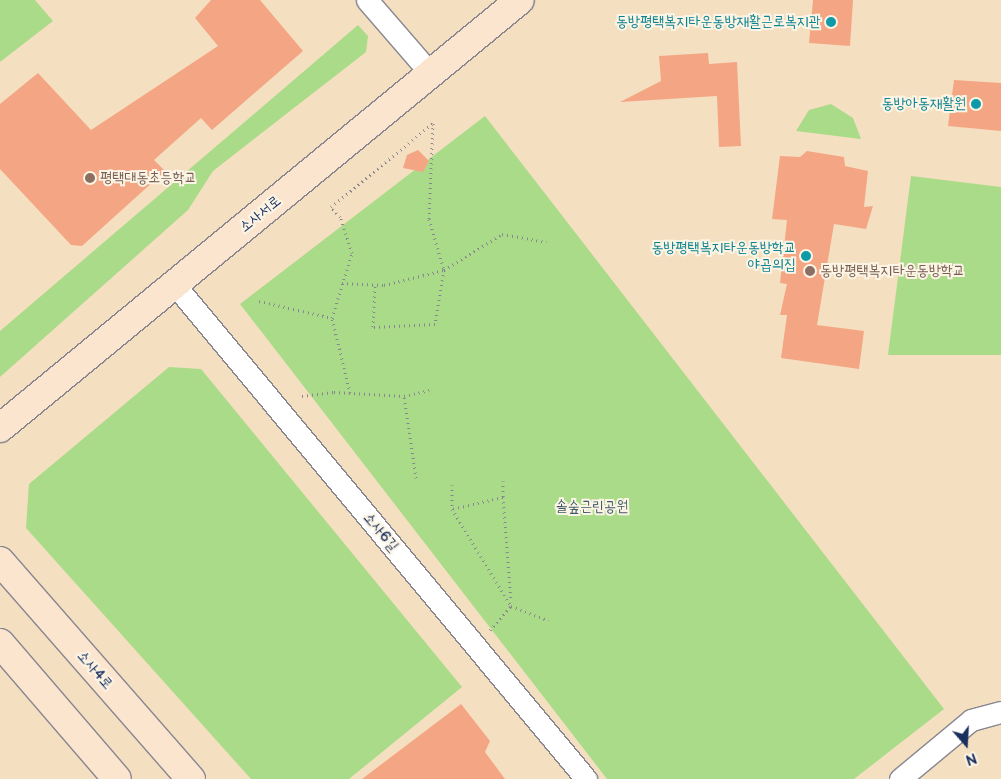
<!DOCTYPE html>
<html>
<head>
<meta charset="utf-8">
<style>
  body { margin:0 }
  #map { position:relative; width:1001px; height:779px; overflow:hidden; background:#f5dfc1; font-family:"Balsamiq Sans","Poor Story",sans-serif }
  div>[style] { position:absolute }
  .green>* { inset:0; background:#aadb89 }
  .building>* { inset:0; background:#f4a684 }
  .path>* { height:3px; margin-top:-1.5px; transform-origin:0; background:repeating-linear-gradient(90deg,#888790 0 1px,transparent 0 5px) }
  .roads { filter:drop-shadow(1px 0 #888790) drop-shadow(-1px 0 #888790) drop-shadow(0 1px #888790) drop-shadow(0 -1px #888790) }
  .street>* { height:21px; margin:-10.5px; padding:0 10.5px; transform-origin:10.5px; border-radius:10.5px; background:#fff }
  .secondary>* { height:28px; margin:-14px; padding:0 14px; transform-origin:14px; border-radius:14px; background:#fce5cf }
  .dots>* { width:14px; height:14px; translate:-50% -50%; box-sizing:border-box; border:2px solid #fcf5e5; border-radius:50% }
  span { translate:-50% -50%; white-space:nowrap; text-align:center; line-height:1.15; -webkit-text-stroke:4px #fcf5e5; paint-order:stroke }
  .culture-label { font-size:15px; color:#0d838f }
  .right { translate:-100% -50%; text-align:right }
  .education-label { font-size:15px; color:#785e54 }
  .left { translate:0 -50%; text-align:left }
  .street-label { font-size:15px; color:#1b2f5e }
  .park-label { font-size:15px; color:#3f5a69 }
  .north { position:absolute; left:941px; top:719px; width:50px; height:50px; -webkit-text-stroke:4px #fcf5e5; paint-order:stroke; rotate:161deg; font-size:14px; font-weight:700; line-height:20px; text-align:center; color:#1b2f5e }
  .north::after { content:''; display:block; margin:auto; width:18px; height:22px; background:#1b2f5e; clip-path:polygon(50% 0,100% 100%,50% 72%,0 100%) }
</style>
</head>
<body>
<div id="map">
  <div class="green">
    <div style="clip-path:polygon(0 0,35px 0,53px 21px,0 62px)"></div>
    <div style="clip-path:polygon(358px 25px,368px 36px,366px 52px,213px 171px,188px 210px,0 377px,0 331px)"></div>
    <div style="clip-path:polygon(831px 104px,853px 118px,861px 139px,796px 131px,809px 110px)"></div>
    <div style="clip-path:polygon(485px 116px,944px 709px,854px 779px,607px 779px,240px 304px)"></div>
    <div style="clip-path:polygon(911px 176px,1001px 187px,1001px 355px,888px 355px)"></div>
    <div style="clip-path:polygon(169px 367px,201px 369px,462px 687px,349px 779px,251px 779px,26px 528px,29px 484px)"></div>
  </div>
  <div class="building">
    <div style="clip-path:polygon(211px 0,260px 0,303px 51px,212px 130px,201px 118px,154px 160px,165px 171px,82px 246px,71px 245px,0 169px,0 104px,38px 73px,91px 130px,218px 46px,195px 18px)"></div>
    <div style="clip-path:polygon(813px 0,853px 0,850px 46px,809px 43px)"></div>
    <div style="clip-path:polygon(708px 53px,709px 64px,737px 62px,741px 146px,719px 147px,717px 96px,620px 102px,661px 81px,659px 56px)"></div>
    <div style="clip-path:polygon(954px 80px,1001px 83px,1001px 131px,948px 126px)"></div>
    <div style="clip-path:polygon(418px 150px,429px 161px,423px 172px,403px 168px,407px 155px)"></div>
    <div style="clip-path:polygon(807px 151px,844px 157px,845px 166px,868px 171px,864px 207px,873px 206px,866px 229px,834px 224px,817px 325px,864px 331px,859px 369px,781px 358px,787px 315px,780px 315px,787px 284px,780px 283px,787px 220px,772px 219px,780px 156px,800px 157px)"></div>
    <div style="clip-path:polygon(461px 704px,490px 741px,485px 752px,505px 779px,362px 779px)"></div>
  </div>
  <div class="path">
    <div style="left:342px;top:283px;width:42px;rotate:2.7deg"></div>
    <div style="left:384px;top:285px;width:62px;rotate:-14deg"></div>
    <div style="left:444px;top:270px;width:68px;rotate:-31.8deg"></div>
    <div style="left:502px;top:234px;width:45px;rotate:10.3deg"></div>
    <div style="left:259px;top:301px;width:75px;rotate:13.1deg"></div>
    <div style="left:350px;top:393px;width:77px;rotate:-103.5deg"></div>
    <div style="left:332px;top:318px;width:68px;rotate:-72.9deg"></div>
    <div style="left:352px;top:253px;width:38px;rotate:-108deg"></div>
    <div style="left:340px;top:217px;width:13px;rotate:-132deg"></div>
    <div style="left:331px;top:207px;width:132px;rotate:-39.5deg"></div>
    <div style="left:433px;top:123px;width:96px;rotate:92.4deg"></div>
    <div style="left:429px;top:219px;width:53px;rotate:73.6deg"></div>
    <div style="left:444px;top:270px;width:55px;rotate:99.5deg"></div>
    <div style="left:435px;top:324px;width:62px;rotate:177.2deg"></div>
    <div style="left:373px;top:327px;width:42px;rotate:-87.3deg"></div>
    <div style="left:302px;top:396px;width:32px;rotate:-7deg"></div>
    <div style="left:334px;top:392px;width:70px;rotate:3.3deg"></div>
    <div style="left:416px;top:478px;width:83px;rotate:-98.3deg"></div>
    <div style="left:404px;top:396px;width:26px;rotate:-13deg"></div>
    <div style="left:503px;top:481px;width:16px;rotate:90deg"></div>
    <div style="left:503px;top:497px;width:52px;rotate:166.8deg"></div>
    <div style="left:452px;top:509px;width:114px;rotate:58.7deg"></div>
    <div style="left:452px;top:485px;width:24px;rotate:90deg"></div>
    <div style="left:503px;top:497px;width:105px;rotate:85.6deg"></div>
    <div style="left:490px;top:630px;width:32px;rotate:-49deg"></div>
    <div style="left:511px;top:606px;width:40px;rotate:21deg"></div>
  </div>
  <div class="roads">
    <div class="street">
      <div style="left:367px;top:0;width:98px;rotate:49.1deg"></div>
      <div style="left:175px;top:285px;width:643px;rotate:50.24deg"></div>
      <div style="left:900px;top:779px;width:92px;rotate:-39.7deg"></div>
      <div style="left:971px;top:720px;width:31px;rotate:-15deg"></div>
    </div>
    <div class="secondary">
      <div style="left:0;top:428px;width:673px;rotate:-39.46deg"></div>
      <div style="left:0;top:561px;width:290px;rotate:48.8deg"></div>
      <div style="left:0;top:643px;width:179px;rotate:49.3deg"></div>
    </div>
  </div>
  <div class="dots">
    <div style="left:831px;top:22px;background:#0f9aa8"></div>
    <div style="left:976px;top:104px;background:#0f9aa8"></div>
    <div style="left:90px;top:178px;background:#8d6e63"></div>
    <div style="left:806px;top:256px;background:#0f9aa8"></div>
    <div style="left:810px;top:271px;background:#8d6e63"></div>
  </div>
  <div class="culture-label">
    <span class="right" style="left:821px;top:22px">동방평택복지타운동방재활근로복지관</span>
    <span class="right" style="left:966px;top:104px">동방아동재활원</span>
    <span class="right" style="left:796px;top:256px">동방평택복지타운동방학교<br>야곱의집</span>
  </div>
  <div class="education-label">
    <span class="left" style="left:100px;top:178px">평택대동초등학교</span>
    <span class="left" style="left:820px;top:271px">동방평택복지타운동방학교</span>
  </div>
  <div class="street-label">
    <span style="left:260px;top:214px;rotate:-39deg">소사서로</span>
    <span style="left:381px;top:532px;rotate:50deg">소사6길</span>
    <span style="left:95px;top:670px;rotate:49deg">소사4로</span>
  </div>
  <div class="park-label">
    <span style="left:592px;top:507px">솔숲근린공원</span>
  </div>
  <div class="north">N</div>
</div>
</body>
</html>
